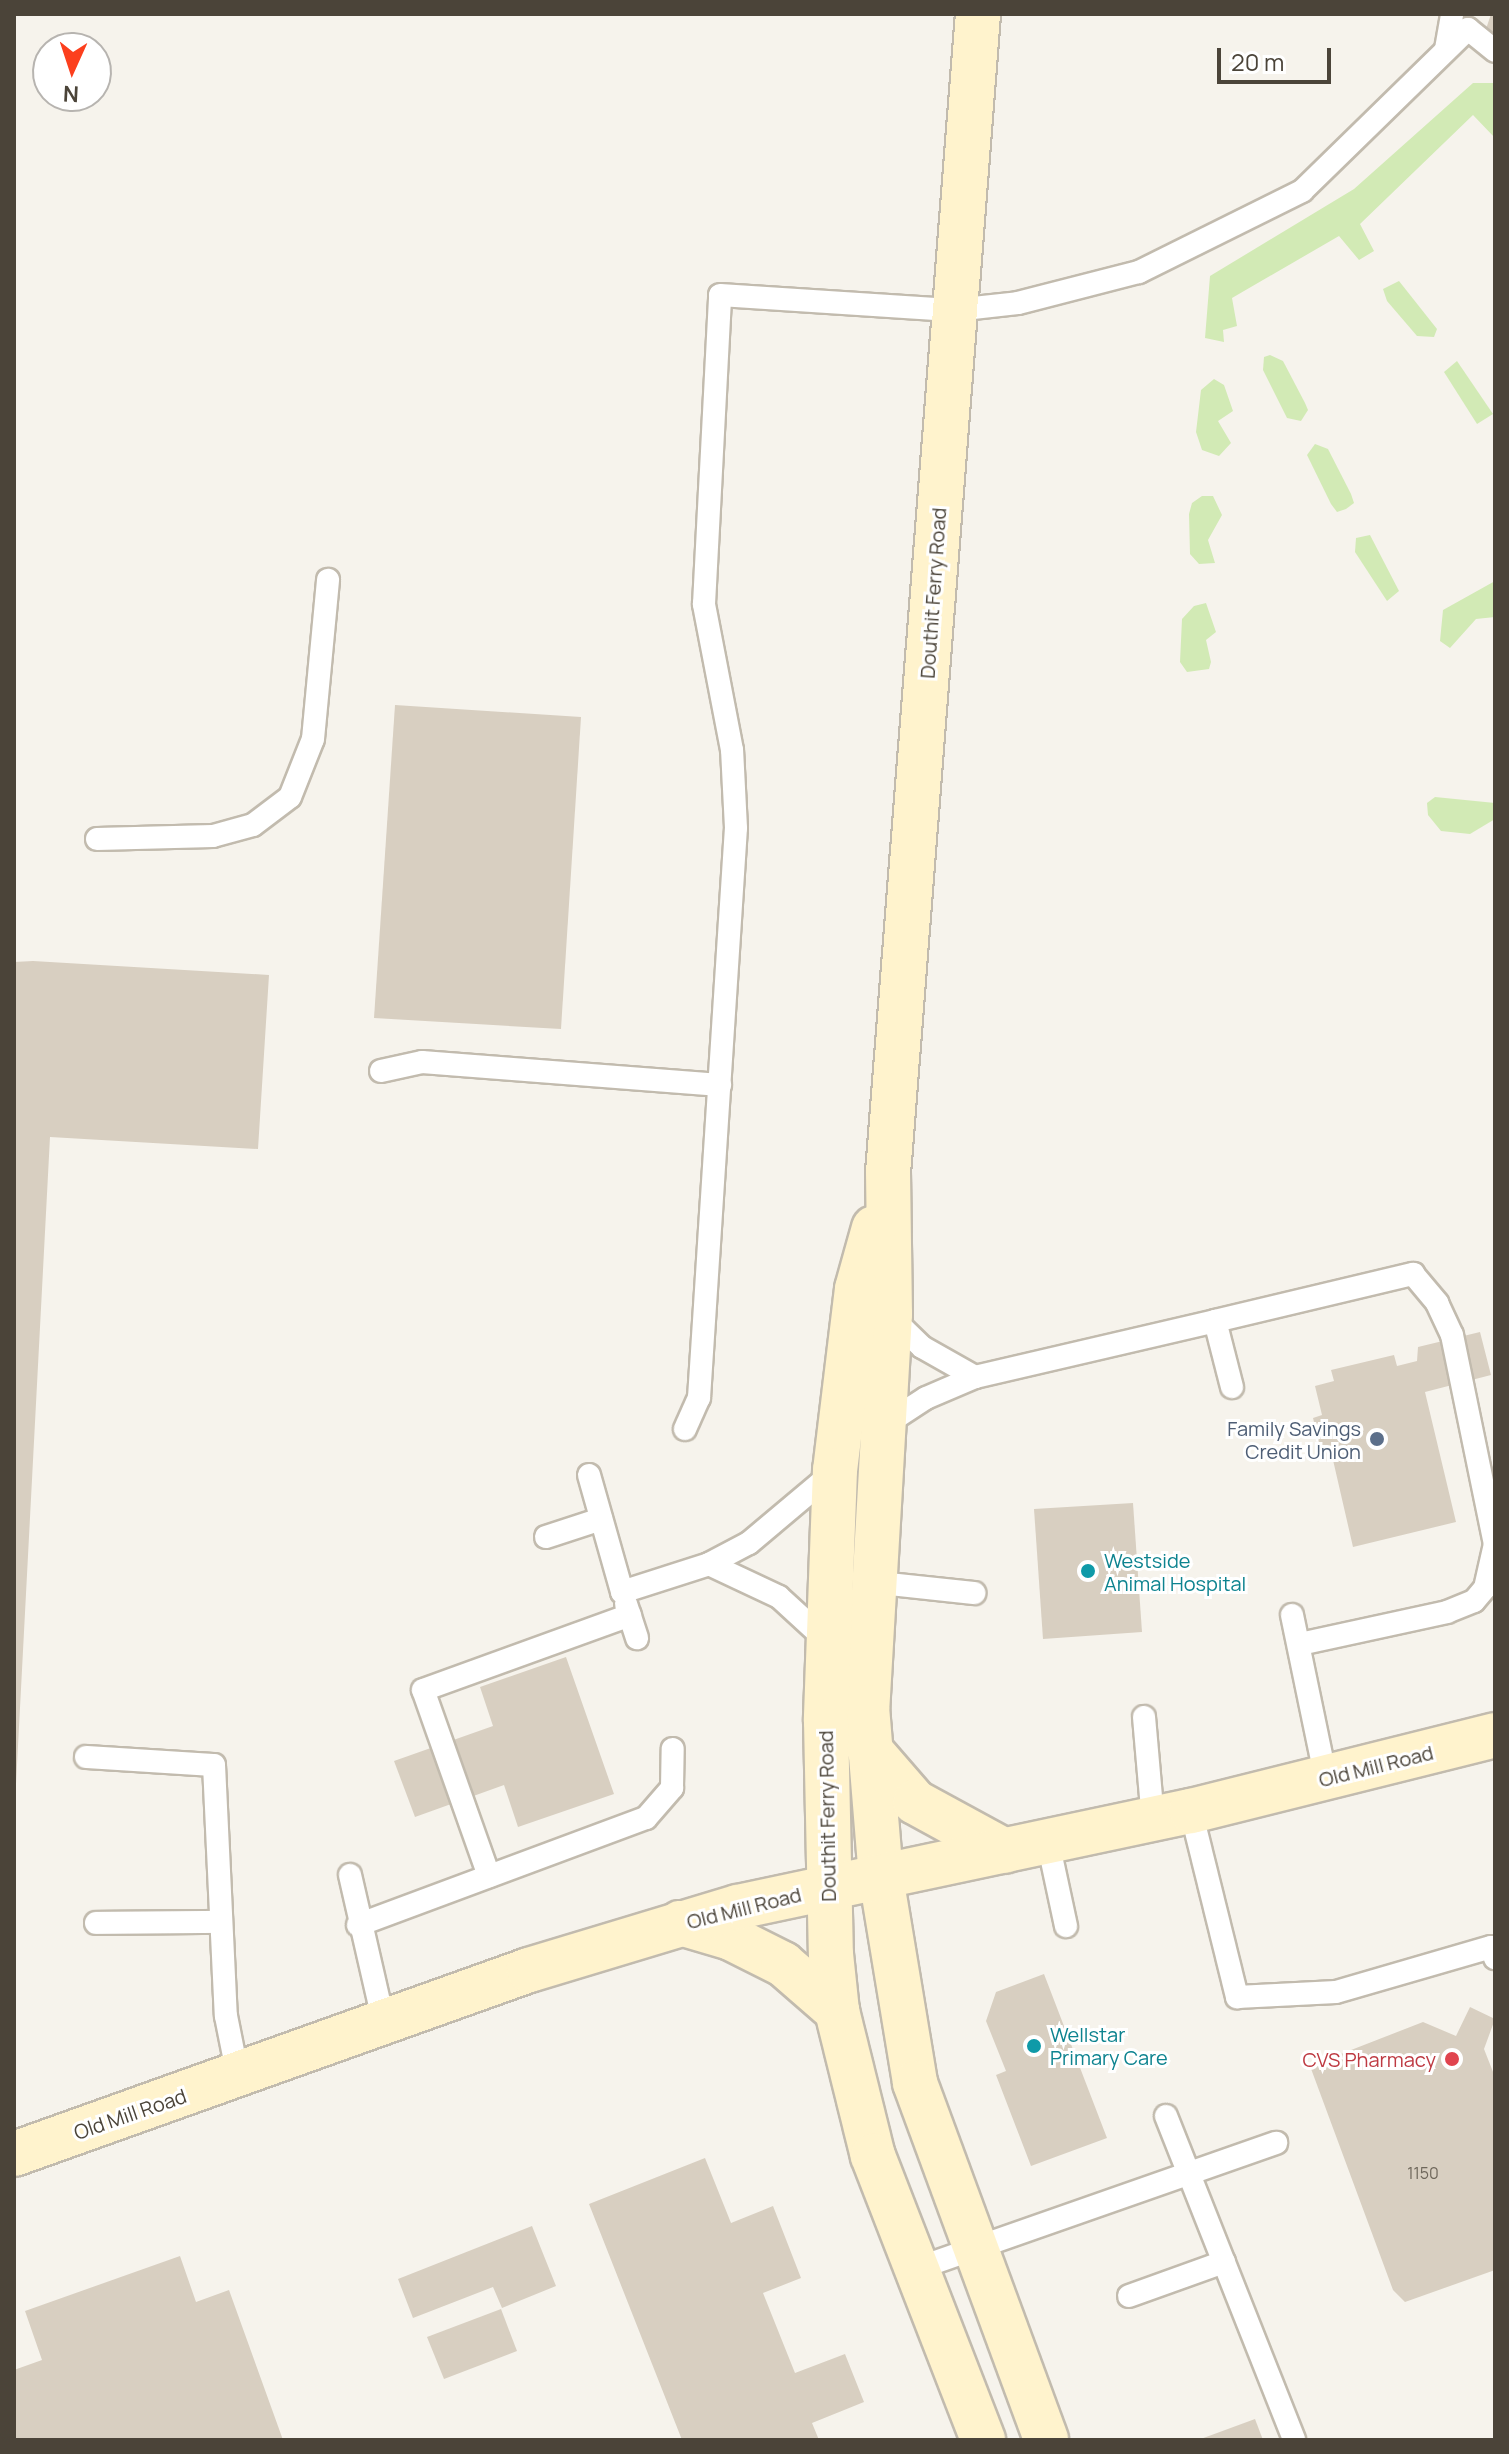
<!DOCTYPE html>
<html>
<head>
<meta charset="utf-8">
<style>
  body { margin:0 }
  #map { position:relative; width:1509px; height:2454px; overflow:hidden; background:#f6f3ec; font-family:Manrope,sans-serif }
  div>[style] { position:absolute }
  .green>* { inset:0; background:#d2eab5 }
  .building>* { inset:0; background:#d8cfc1 }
  .roads { filter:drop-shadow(2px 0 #c2bbae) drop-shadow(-2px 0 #c2bbae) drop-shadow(0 2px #c2bbae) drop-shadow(0 -2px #c2bbae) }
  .lane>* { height:22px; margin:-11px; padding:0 11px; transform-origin:11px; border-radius:11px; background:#fff }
  .secondary>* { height:44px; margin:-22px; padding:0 22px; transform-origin:22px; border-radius:22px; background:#fff3cd }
  .dots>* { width:22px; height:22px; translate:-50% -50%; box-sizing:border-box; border:4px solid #fff; border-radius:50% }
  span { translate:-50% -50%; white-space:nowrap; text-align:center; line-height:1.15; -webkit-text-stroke:6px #fff; paint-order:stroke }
  .number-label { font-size:16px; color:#6e675b }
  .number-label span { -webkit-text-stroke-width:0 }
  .street-label { font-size:20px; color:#4b4439 }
  .service-label { font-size:20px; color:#4e5e75 }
  .right { translate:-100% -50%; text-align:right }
  .culture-label { font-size:20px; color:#0d838f }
  .left { translate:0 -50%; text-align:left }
  .health-label { font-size:20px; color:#be3a42 }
  .frame { position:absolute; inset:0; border:16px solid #4b4439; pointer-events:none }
  .north { position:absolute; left:32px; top:32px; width:80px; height:80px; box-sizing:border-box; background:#fff; border:2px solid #b7b4b0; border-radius:50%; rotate:183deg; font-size:22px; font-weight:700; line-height:32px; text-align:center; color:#4b4439 }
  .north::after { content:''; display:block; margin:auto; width:28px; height:36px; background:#fc3f1d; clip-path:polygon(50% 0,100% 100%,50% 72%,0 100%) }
  .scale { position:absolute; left:1217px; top:48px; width:114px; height:36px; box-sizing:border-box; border:4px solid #4b4439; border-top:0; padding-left:10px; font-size:24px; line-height:28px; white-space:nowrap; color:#4b4439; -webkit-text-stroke:6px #fff; paint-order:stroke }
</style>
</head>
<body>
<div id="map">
  <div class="green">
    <div style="clip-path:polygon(1473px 83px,1495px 83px,1495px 138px,1473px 115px,1360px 224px,1374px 251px,1359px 260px,1339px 236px,1232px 298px,1237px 326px,1223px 330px,1224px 342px,1205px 338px,1210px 276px,1354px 189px)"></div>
    <div style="clip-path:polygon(1399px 281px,1437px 329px,1434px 337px,1417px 336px,1387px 301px,1383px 289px)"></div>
    <div style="clip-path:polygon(1270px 355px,1283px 361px,1305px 403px,1308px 410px,1301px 421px,1287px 418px,1263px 370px,1264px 357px)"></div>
    <div style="clip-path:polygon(1457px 361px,1493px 414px,1477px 424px,1444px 372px)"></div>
    <div style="clip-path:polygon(1214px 379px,1224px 385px,1233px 411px,1218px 421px,1231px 443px,1219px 456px,1202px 450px,1196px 432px,1201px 390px)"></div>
    <div style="clip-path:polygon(1315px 444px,1328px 449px,1351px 494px,1354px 503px,1346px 509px,1337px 512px,1331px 504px,1307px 455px)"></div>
    <div style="clip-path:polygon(1202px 496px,1213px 496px,1222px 515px,1208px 540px,1215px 563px,1199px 564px,1190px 554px,1189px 514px,1192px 503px)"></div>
    <div style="clip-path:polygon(1370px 535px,1399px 591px,1387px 601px,1355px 552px,1356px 538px)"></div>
    <div style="clip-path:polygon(1495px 581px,1495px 617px,1476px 619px,1450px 648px,1440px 641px,1443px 610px)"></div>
    <div style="clip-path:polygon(1206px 603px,1216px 632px,1206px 640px,1211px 662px,1209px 669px,1187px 672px,1180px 662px,1182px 619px,1194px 606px)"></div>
    <div style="clip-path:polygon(1435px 797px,1495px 803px,1495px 819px,1470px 834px,1441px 831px,1428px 815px,1427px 803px)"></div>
  </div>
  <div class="building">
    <div style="clip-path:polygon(1491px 14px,1495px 14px,1495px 39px,1484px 35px)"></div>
    <div style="clip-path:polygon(395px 705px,581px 717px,561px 1029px,374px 1018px)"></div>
    <div style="clip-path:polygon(33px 961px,269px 975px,258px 1149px,50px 1137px,16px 1784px,14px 962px)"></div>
    <div style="clip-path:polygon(1480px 1332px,1491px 1375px,1425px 1392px,1456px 1522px,1353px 1547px,1333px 1460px,1324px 1462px,1313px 1418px,1322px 1415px,1315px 1386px,1334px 1381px,1331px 1370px,1394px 1355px,1397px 1366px,1417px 1361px,1418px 1347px)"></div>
    <div style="clip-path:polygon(1133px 1503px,1142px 1632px,1043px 1639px,1034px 1509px)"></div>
    <div style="clip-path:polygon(566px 1657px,614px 1794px,518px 1827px,504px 1785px,415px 1817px,394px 1761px,493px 1726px,480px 1687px)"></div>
    <div style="clip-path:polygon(1044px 1974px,1107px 2138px,1031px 2166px,996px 2075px,1006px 2071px,986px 2021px,996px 1992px)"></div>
    <div style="clip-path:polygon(1470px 2007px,1495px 2019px,1484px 2049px,1495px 2077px,1495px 2270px,1405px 2302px,1393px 2290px,1310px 2066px,1423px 2022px,1456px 2036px)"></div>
    <div style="clip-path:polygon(705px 2158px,731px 2223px,773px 2206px,801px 2278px,763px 2293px,795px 2373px,845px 2354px,864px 2402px,812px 2423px,819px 2440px,682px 2440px,589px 2204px)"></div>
    <div style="clip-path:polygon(532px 2226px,556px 2286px,502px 2308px,493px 2287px,413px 2318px,398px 2279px)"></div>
    <div style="clip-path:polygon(180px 2256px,196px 2302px,229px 2290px,283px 2440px,14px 2440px,14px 2370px,42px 2360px,25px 2311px)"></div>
    <div style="clip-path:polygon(501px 2309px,517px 2351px,444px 2379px,427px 2337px)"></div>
    <div style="clip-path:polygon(1255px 2419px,1263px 2440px,1198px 2440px)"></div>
  </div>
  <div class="roads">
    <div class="lane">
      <div style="left:1446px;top:49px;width:36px;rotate:-80deg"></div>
      <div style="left:97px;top:839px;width:116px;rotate:-1.5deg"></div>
      <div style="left:213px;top:836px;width:41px;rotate:-15.4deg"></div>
      <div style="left:253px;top:825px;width:46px;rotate:-37.1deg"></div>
      <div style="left:290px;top:797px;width:62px;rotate:-68.4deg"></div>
      <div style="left:313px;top:739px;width:160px;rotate:-84.6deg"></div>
      <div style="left:381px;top:1071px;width:42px;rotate:-12.4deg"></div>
      <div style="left:422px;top:1062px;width:299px;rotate:4.4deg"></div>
      <div style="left:892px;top:1318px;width:42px;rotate:44deg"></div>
      <div style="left:922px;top:1347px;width:61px;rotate:29.5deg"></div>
      <div style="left:1232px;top:1387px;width:68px;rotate:-104.4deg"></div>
      <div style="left:1215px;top:1321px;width:204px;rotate:-13.4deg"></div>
      <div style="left:1413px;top:1274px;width:38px;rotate:50deg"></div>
      <div style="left:1437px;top:1303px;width:35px;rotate:65deg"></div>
      <div style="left:1452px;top:1335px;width:213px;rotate:78.4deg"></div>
      <div style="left:1495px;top:1544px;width:45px;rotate:102.8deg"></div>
      <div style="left:1485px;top:1588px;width:17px;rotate:130deg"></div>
      <div style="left:1474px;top:1601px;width:29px;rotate:158deg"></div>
      <div style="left:1447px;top:1612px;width:150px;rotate:167.7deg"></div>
      <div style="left:883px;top:1426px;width:51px;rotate:-33.1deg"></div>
      <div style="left:926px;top:1398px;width:53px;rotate:-23.2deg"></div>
      <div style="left:975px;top:1377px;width:246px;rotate:-13.1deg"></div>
      <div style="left:685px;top:1429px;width:34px;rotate:-66deg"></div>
      <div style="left:699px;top:1398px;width:571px;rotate:-86.29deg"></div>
      <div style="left:736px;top:828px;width:78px;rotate:-92.9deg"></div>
      <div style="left:732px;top:750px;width:149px;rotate:-100.9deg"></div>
      <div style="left:704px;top:604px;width:309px;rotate:-87deg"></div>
      <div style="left:720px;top:295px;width:235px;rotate:3.7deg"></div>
      <div style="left:955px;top:310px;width:63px;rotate:-6.3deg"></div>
      <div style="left:1018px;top:303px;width:125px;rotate:-14.4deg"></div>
      <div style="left:1139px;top:272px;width:182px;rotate:-26.4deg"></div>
      <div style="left:1302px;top:191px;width:232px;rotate:-44.3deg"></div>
      <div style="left:1468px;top:29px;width:35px;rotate:39deg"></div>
      <div style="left:589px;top:1475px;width:122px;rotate:74.2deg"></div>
      <div style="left:622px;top:1592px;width:91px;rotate:-17.8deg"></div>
      <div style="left:709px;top:1564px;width:45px;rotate:-27.7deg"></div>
      <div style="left:749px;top:1543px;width:109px;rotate:-40.1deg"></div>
      <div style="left:546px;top:1537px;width:58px;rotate:-18.1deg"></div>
      <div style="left:709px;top:1564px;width:77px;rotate:25.2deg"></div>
      <div style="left:779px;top:1597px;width:65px;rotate:42.5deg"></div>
      <div style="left:871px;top:1582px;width:104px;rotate:6.1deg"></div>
      <div style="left:626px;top:1604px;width:36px;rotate:72deg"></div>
      <div style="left:1292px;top:1615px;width:167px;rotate:78.3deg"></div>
      <div style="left:1144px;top:1717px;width:103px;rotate:85deg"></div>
      <div style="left:86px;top:1757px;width:128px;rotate:3.6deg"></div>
      <div style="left:214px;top:1765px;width:251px;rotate:87.3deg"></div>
      <div style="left:226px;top:2016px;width:61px;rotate:78.7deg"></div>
      <div style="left:1191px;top:1811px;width:192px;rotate:76.1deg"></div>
      <div style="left:1237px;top:1997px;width:99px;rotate:-2.9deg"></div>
      <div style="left:1336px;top:1992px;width:161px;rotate:-16.2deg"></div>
      <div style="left:1491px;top:1947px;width:12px;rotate:70deg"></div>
      <div style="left:1048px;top:1842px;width:86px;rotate:77.9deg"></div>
      <div style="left:350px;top:1875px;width:152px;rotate:77.1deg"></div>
      <div style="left:489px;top:1876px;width:197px;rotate:-109.5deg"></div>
      <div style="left:423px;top:1690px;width:220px;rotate:-19.9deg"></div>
      <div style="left:96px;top:1923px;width:125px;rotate:-0.5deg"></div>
      <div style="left:358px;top:1925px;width:307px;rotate:-20.4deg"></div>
      <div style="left:646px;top:1818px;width:40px;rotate:-49deg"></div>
      <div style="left:672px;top:1788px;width:39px;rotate:-89deg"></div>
      <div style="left:1166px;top:2116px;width:348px;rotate:68.4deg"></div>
      <div style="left:913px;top:2270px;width:385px;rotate:-19.3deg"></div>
      <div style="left:1129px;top:2296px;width:101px;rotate:-19.7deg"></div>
    </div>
    <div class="secondary">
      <div style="left:978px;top:14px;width:1161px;rotate:94.44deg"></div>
      <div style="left:888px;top:1172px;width:142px;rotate:89.2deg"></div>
      <div style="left:890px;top:1314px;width:394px;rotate:93.3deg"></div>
      <div style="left:867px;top:1707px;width:171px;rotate:85.3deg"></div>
      <div style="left:881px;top:1877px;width:209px;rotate:80.6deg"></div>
      <div style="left:915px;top:2083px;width:380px;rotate:69.8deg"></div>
      <div style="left:874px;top:1228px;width:63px;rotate:105.6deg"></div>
      <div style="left:857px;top:1289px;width:182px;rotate:96.9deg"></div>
      <div style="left:835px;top:1470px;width:251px;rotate:92.1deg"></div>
      <div style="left:826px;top:1721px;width:233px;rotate:88.8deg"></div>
      <div style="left:831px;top:1954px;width:57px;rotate:84deg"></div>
      <div style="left:837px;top:2011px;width:149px;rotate:76.1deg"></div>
      <div style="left:873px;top:2156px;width:305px;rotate:68.8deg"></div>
      <div style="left:869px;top:1749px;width:70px;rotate:49deg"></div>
      <div style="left:915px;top:1802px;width:102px;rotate:28.6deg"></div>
      <div style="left:680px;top:1923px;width:53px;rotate:16.4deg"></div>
      <div style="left:731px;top:1938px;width:58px;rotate:26.6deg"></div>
      <div style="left:783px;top:1964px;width:72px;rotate:41deg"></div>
      <div style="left:14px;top:2154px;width:547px;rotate:-19.66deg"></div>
      <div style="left:529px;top:1970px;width:218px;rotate:-16.8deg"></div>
      <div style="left:738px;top:1907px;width:463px;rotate:-12deg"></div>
      <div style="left:1191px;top:1811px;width:313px;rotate:-14deg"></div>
    </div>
  </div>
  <div class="dots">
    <div style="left:1377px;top:1439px;background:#5c6f8a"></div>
    <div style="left:1088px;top:1571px;background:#0f9aa8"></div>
    <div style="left:1034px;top:2046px;background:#0f9aa8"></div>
    <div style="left:1452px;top:2059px;background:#e0444e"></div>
  </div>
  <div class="number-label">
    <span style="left:1423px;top:2173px">1150</span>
  </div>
  <div class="street-label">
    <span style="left:933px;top:593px;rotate:-86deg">Douthit Ferry Road</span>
    <span style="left:1376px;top:1766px;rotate:-14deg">Old Mill Road</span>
    <span style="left:827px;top:1816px;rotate:-91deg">Douthit Ferry Road</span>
    <span style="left:744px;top:1908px;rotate:-14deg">Old Mill Road</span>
    <span style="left:130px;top:2114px;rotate:-19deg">Old Mill Road</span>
  </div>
  <div class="service-label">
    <span class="right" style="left:1361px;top:1440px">Family Savings<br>Credit Union</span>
  </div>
  <div class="culture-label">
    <span class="left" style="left:1104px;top:1572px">Westside<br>Animal Hospital</span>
    <span class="left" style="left:1050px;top:2046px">Wellstar<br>Primary Care</span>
  </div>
  <div class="health-label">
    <span class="right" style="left:1436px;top:2059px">CVS Pharmacy</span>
  </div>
  <div class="frame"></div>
  <div class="north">N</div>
  <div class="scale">20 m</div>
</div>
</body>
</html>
